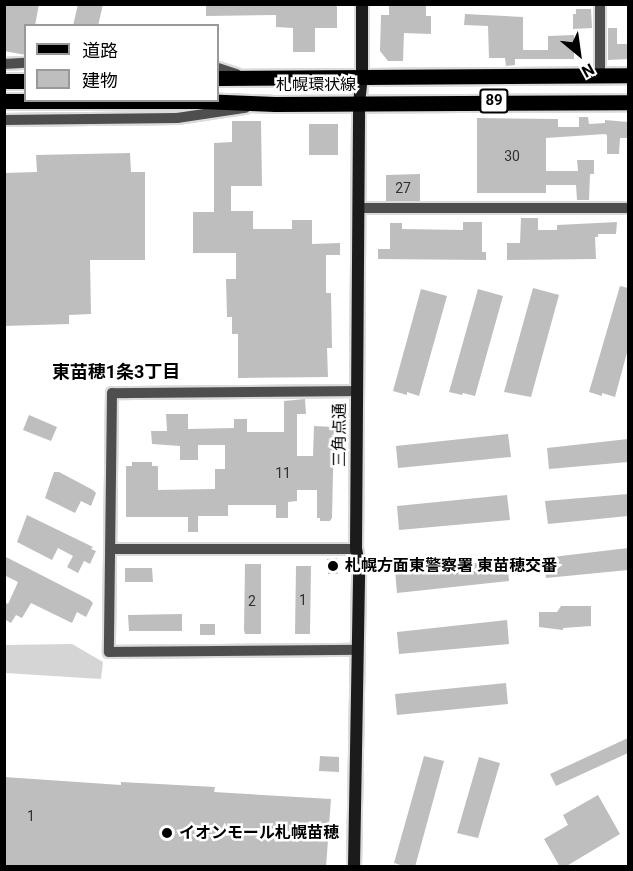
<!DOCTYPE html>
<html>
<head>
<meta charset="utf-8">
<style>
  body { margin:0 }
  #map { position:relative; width:633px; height:871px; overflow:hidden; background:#fff; font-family:Roboto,"Noto Sans JP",sans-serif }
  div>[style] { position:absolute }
  .green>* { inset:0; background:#d5d5d5 }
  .building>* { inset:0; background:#bebebe }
  .roads { filter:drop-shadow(2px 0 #dbdbdb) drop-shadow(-2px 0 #dbdbdb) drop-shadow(0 2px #dbdbdb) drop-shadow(0 -2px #dbdbdb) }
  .street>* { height:10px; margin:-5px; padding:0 5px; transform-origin:5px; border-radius:5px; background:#4e4e4e }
  .secondary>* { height:12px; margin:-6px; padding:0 6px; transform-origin:6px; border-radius:6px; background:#1b1b1b }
  .primary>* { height:15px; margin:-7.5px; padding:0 7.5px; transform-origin:7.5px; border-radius:7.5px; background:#000 }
  .dots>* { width:16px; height:16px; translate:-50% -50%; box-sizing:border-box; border:3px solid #fff; border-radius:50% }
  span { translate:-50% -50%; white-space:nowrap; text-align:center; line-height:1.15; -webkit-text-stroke:5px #fff; paint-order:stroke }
  .number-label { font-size:14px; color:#303030 }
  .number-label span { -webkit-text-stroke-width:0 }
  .shield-label span { padding:2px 4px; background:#fff; border:2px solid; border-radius:4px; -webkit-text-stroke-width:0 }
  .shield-label { font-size:15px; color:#000; font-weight:700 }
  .street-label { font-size:16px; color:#000 }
  .poi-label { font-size:16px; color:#000; font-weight:700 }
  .left { translate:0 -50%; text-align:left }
  .neighbourhood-label { font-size:18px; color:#000; font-weight:700 }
  .frame { position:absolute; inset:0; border:6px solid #000; pointer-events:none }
  .legend { position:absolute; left:24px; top:24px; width:195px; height:78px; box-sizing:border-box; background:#fff; border:2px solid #999; margin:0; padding:8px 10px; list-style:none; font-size:18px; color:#000 }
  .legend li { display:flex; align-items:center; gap:12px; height:30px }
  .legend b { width:30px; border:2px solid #999 }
  .north { position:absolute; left:549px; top:24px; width:60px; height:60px; -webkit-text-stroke:4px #fff; paint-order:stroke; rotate:151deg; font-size:16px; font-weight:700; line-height:24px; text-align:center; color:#000 }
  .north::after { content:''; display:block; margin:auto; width:21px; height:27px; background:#000; clip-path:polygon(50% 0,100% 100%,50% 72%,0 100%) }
</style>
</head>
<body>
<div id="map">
  <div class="green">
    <div style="clip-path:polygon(72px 644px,103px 662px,101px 679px,5px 673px,5px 645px)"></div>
  </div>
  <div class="building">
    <div style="clip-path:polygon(4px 4px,39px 4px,35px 26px,26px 26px,26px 55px,4px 51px)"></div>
    <div style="clip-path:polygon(78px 4px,103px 4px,98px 26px,73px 26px)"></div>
    <div style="clip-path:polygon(206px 4px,337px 4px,337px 28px,315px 28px,315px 52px,293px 52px,293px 28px,276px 27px,276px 15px,206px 16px)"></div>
    <div style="clip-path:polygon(389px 4px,426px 4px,426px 16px,431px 16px,431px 34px,404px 33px,403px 61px,388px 61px,380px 51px,381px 15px,389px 15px)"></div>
    <div style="clip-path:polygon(576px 9px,591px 9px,592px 28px,573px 29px,573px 14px,576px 14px)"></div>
    <div style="clip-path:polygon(465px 14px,523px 17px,523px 50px,548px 50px,548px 36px,574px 35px,574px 59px,515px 59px,515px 65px,506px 66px,505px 58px,489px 58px,488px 26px,464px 25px)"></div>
    <div style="clip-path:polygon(608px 28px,617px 28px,617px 44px,628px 44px,628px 59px,608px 60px)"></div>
    <div style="clip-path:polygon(579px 117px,588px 117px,589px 124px,605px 123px,605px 120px,628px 122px,628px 138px,620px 138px,619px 154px,607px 154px,607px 135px,605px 134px,546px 138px,546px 171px,578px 171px,577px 160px,594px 160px,594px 174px,590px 174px,589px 200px,577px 200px,576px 185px,546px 185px,546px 193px,477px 193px,477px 118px,558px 119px,558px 127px,579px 127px)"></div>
    <div style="clip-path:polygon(232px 121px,261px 121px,262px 186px,231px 186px,231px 211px,253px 211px,253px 229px,292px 229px,292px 220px,312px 220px,312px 244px,340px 243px,340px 255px,326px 255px,326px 293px,331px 293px,332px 348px,327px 348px,328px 377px,238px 378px,238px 334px,232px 334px,232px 317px,227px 317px,226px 279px,236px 279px,236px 253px,193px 253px,193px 212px,214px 212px,214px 143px,232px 142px)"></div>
    <div style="clip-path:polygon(309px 124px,338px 124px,338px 155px,309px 155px)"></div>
    <div style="clip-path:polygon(130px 153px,131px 172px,145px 172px,145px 260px,90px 260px,91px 314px,69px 315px,69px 324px,4px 326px,4px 173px,37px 172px,36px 155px)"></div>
    <div style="clip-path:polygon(420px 174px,420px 201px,386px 201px,386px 175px)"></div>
    <div style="clip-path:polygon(521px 218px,538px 218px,538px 230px,557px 230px,557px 225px,617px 222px,616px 234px,598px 234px,598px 237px,595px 237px,596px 259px,507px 260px,507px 243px,520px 243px)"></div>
    <div style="clip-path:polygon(463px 222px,482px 222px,482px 252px,486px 252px,486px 260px,378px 259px,378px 249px,390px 249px,390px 223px,402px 223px,402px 229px,463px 230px)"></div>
    <div style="clip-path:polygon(620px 286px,628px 288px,628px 349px,615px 397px,602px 393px,602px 396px,589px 392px)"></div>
    <div style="clip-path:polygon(533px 288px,559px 295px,531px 397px,504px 392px)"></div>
    <div style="clip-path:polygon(421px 289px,447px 296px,419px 396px,407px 392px,407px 395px,393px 391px)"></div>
    <div style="clip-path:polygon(478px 289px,503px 296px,475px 396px,463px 393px,462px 395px,449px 392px)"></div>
    <div style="clip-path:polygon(305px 399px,306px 414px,297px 414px,297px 456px,313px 456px,314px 426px,334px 427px,332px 518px,330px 521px,320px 521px,320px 518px,317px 518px,317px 490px,297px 490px,297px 501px,288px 502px,288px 518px,276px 518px,276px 505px,228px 505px,228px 516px,198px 516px,198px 532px,188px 532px,188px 517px,126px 517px,126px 466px,132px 466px,132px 462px,152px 462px,152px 466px,158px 466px,158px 490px,215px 489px,215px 469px,225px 469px,225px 445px,198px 445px,198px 460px,180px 460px,180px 446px,152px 444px,151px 431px,167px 431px,166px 414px,188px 414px,188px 429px,234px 428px,234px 419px,247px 419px,247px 432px,284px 432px,284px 401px)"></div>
    <div style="clip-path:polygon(29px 415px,57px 427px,51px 441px,23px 430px)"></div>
    <div style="clip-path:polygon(508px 434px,511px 457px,398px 468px,396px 446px)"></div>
    <div style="clip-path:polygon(628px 439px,628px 462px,549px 469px,547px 448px)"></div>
    <div style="clip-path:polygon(54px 472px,59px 472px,93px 490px,96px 493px,91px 506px,81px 501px,75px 513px,45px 498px)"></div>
    <div style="clip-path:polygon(628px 494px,628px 516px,548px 524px,545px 501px)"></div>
    <div style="clip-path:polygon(507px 495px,510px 520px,399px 530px,397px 506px)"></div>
    <div style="clip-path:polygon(27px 515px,93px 547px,91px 549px,96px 551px,90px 564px,84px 561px,78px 573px,67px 567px,73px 556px,58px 548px,52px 560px,17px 542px)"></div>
    <div style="clip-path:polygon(628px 548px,628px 570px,546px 578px,544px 558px)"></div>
    <div style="clip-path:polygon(4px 556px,90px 600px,93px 603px,86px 617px,77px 612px,72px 623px,31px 603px,22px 618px,16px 615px,11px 623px,4px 619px,4px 602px,8px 604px,18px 582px,4px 575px)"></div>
    <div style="clip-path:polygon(337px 558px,338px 574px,328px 574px,327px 559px)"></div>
    <div style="clip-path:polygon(507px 558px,509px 581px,397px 593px,395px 570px)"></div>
    <div style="clip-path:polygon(245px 564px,261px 564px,261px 634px,245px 634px,244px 630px)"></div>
    <div style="clip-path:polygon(296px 566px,311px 566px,310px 634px,295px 634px)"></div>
    <div style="clip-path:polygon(125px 568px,152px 568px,153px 582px,125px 582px)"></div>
    <div style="clip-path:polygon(561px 606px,591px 606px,591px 626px,563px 628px,563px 630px,539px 627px,539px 612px,557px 612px)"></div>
    <div style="clip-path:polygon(182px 614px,182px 631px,129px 631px,128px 615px)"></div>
    <div style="clip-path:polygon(507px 620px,509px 644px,399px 654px,397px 632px)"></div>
    <div style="clip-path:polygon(200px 624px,215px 624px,215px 635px,200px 635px)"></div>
    <div style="clip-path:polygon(506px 683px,508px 704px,397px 715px,395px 694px)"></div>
    <div style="clip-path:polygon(628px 738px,628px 753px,556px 786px,550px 774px)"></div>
    <div style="clip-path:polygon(320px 756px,339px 757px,339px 772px,319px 771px)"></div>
    <div style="clip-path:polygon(424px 756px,444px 761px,415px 867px,407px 867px,394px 863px)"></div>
    <div style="clip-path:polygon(479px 757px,500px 763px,478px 838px,457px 833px)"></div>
    <div style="clip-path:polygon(4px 777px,121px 785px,121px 782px,215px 787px,214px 792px,331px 799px,326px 867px,4px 867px)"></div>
    <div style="clip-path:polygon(598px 795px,620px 834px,565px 867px,560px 867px,544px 839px,568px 825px,563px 815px)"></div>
  </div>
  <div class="roads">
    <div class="street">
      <div style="left:4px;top:64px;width:22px;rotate:-3deg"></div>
      <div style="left:218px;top:68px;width:20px;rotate:18deg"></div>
      <div style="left:600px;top:75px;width:71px;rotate:-90deg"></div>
      <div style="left:4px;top:120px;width:173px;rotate:-0.7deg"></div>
      <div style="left:177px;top:118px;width:69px;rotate:-8.4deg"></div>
      <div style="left:358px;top:208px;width:270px"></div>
      <div style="left:357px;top:391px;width:245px;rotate:179.5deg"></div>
      <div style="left:112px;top:393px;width:259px;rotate:90.7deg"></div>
      <div style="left:109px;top:652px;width:248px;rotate:-0.5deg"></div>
      <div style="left:111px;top:549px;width:245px"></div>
    </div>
    <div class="secondary">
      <div style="left:354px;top:866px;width:299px;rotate:-89deg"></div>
      <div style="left:359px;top:567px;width:18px;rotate:-99deg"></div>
      <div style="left:356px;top:549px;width:445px;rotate:-89.6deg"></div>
      <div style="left:359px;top:104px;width:27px;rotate:-84deg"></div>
      <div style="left:362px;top:77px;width:73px;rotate:-90deg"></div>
    </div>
    <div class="primary">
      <div style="left:218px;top:78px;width:410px;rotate:-0.4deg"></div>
      <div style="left:4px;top:81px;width:22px"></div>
      <div style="left:4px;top:101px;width:196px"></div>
      <div style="left:200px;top:101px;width:75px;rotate:2.3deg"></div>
      <div style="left:275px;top:104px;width:353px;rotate:-0.3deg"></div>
    </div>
  </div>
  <div class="dots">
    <div style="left:333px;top:566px;background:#000"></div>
    <div style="left:167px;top:833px;background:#000"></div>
  </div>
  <div class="number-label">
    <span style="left:512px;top:156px">30</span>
    <span style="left:403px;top:188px">27</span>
    <span style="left:283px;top:473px">11</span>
    <span style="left:303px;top:600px">1</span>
    <span style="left:252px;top:601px">2</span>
    <span style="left:31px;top:816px">1</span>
  </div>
  <div class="shield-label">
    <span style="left:494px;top:101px">89</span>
  </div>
  <div class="street-label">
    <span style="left:316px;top:85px">札幌環状線</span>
    <span style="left:340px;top:435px;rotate:-90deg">三角点通</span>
  </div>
  <div class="poi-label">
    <span class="left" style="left:345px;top:566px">札幌方面東警察署 東苗穂交番</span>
    <span class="left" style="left:179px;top:833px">イオンモール札幌苗穂</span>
  </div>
  <div class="neighbourhood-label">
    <span style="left:116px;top:372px">東苗穂1条3丁目</span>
  </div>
  <div class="frame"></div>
  <ul class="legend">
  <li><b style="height:8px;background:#000"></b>道路</li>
  <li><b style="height:16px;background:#bebebe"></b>建物</li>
  </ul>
  <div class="north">N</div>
</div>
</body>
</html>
